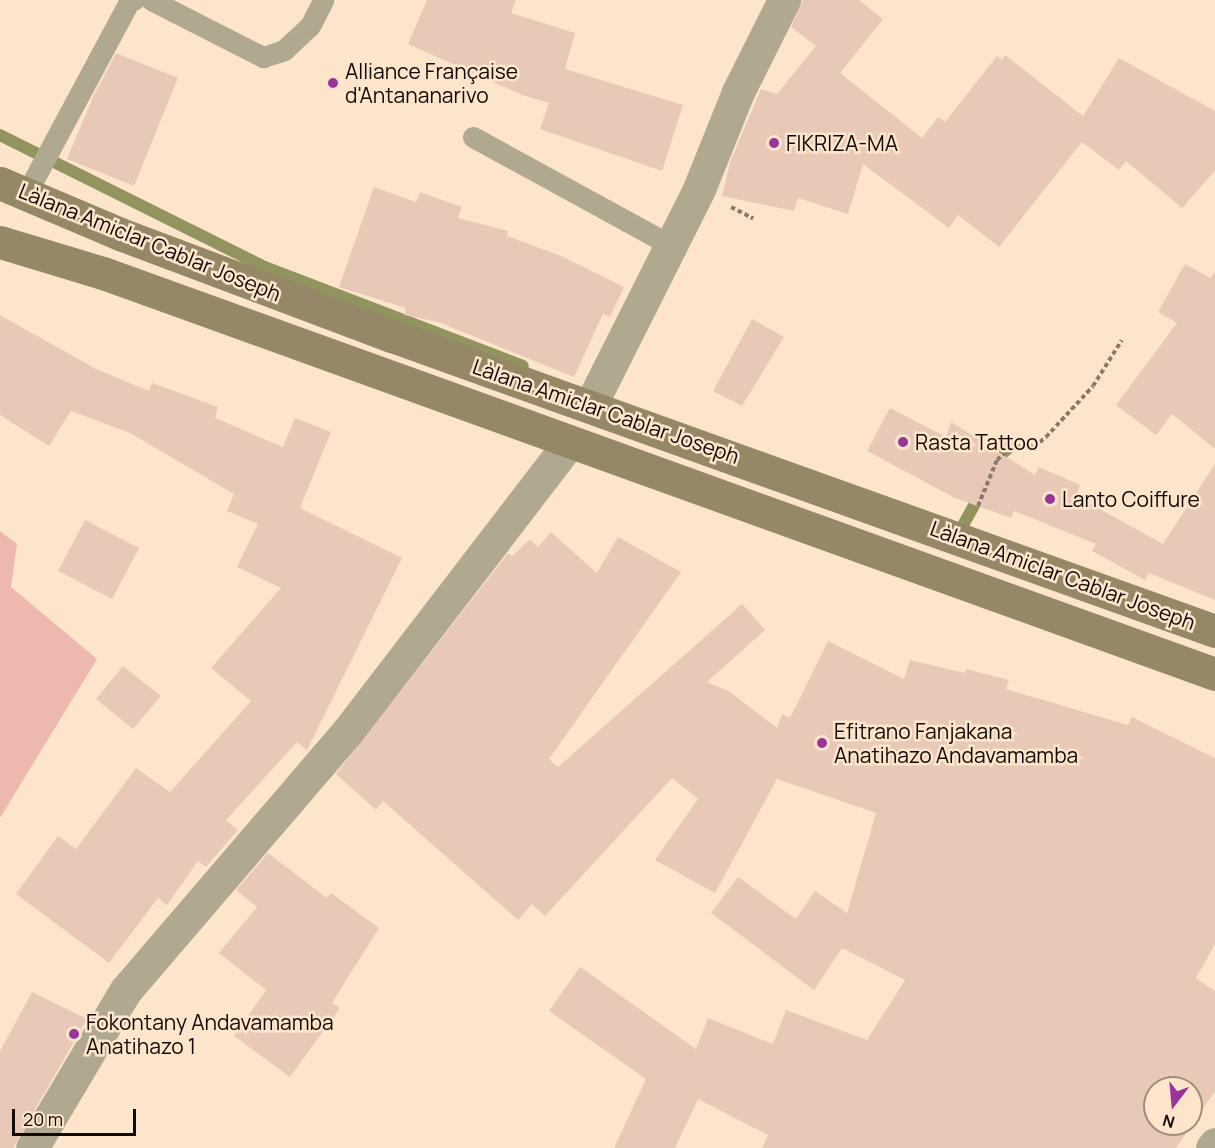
<!DOCTYPE html>
<html>
<head>
<meta charset="utf-8">
<style>
  body { margin:0 }
  #map { position:relative; width:1215px; height:1148px; overflow:hidden; background:#fde5cc; font-family:Manrope,sans-serif }
  div>[style] { position:absolute }
  .green>* { inset:0; background:#edb8af }
  .stream>* { height:12px; margin:-6px; padding:0 6px; transform-origin:6px; border-radius:6px; background:#91945e }
  .building>* { inset:0; background:#e8c9b8 }
  .path>* { height:4px; margin-top:-2px; transform-origin:0; background:repeating-linear-gradient(90deg,#8a7a6a 0 4.5px,transparent 0 7.5px) }
  .service>* { height:21px; margin:-10.5px; padding:0 10.5px; transform-origin:10.5px; border-radius:10.5px; background:#b0a891 }
  .minor>* { height:33px; margin:-16.5px; padding:0 16.5px; transform-origin:16.5px; border-radius:16.5px; background:#b0a891 }
  .secondary>* { height:33px; margin:-16.5px; padding:0 16.5px; transform-origin:16.5px; border-radius:16.5px; background:#948866 }
  .dots>* { width:16px; height:16px; translate:-50% -50%; box-sizing:border-box; border:3px solid #fde5cc; border-radius:50% }
  span { translate:-50% -50%; white-space:nowrap; text-align:center; line-height:1.15; -webkit-text-stroke:5px #fde5cc; paint-order:stroke }
  .poi-label { font-size:21px; color:#110a03 }
  .left { translate:0 -50%; text-align:left }
  .street-label { font-size:21px; color:#110a03 }
  .north { position:absolute; left:1143px; top:1076px; width:60px; height:60px; box-sizing:border-box; background:#fde5cc; border:2px solid #9f8d7c; border-radius:50%; rotate:196deg; font-size:16px; font-weight:700; line-height:24px; text-align:center; color:#110a03 }
  .north::after { content:''; display:block; margin:auto; width:21px; height:27px; background:#9a3499; clip-path:polygon(50% 0,100% 100%,50% 72%,0 100%) }
  .scale { position:absolute; left:12px; top:1109px; width:124px; height:27px; box-sizing:border-box; border:3px solid #110a03; border-top:0; padding-left:8px; font-size:18px; line-height:21px; white-space:nowrap; color:#110a03; -webkit-text-stroke:4px #fde5cc; paint-order:stroke }
</style>
</head>
<body>
<div id="map">
  <div class="green">
    <div style="clip-path:polygon(0 531px,17px 544px,11px 587px,97px 659px,0 818px)"></div>
  </div>
  <div class="stream">
    <div style="left:0;top:135px;width:296px;rotate:26.5deg"></div>
    <div style="left:265px;top:267px;width:276px;rotate:21deg"></div>
    <div style="left:993px;top:467px;width:9px;rotate:-72deg"></div>
    <div style="left:996px;top:458px;width:16px;rotate:-38deg"></div>
    <div style="left:957px;top:536px;width:51px;rotate:-60.9deg"></div>
  </div>
  <div class="building">
    <div style="clip-path:polygon(427px 0,516px 0,511px 13px,575px 33px,565px 69px,683px 105px,662px 171px,540px 129px,549px 103px,522px 95px,408px 44px)"></div>
    <div style="clip-path:polygon(803px 0,859px 0,883px 19px,840px 73px,922px 138px,938px 117px,945px 122px,997px 56px,1002px 60px,1005px 55px,1083px 116px,1119px 58px,1215px 111px,1215px 171px,1182px 208px,1126px 161px,1119px 170px,1082px 142px,999px 247px,958px 215px,949px 228px,863px 164px,848px 214px,798px 198px,794px 211px,722px 196px,730px 162px,761px 89px,777px 94px,816px 46px,791px 27px)"></div>
    <div style="clip-path:polygon(116px 53px,178px 78px,134px 186px,67px 159px,93px 97px)"></div>
    <div style="clip-path:polygon(374px 187px,416px 202px,420px 192px,462px 207px,458px 218px,508px 231px,507px 236px,561px 256px,624px 287px,610px 317px,603px 314px,574px 377px,438px 322px,404px 315px,406px 308px,339px 287px)"></div>
    <div style="clip-path:polygon(1185px 264px,1210px 278px,1215px 272px,1215px 449px,1172px 414px,1156px 435px,1116px 405px,1177px 323px,1158px 312px)"></div>
    <div style="clip-path:polygon(0 315px,96px 369px,149px 391px,152px 383px,218px 407px,215px 418px,283px 447px,295px 418px,331px 432px,300px 508px,402px 558px,307px 750px,297px 742px,226px 820px,238px 830px,206px 867px,198px 861px,167px 905px,158px 898px,109px 963px,16px 894px,58px 836px,76px 849px,136px 768px,170px 792px,251px 701px,211px 668px,281px 588px,237px 567px,258px 524px,227px 511px,234px 494px,130px 433px,71px 411px,49px 446px,0 415px)"></div>
    <div style="clip-path:polygon(752px 319px,784px 337px,742px 406px,713px 391px)"></div>
    <div style="clip-path:polygon(890px 408px,946px 437px,951px 422px,1035px 475px,1039px 467px,1080px 485px,1076px 496px,1163px 544px,1215px 464px,1215px 600px,1149px 573px,1145px 580px,1092px 551px,1096px 544px,1014px 511px,1011px 518px,955px 498px,867px 451px)"></div>
    <div style="clip-path:polygon(85px 520px,139px 548px,112px 599px,58px 571px)"></div>
    <div style="clip-path:polygon(evenodd,551px 532px,597px 573px,618px 537px,681px 572px,549px 759px,558px 767px,742px 604px,765px 630px,707px 682px,730px 692px,777px 728px,782px 714px,790px 718px,828px 641px,904px 679px,910px 660px,965px 673px,966px 669px,1009px 680px,1006px 689px,1128px 725px,1132px 717px,1215px 758px,1215px 944px,1196px 978px,1215px 991px,1215px 1091px,1176px 1148px,762px 1148px,768px 1135px,698px 1099px,675px 1148px,614px 1148px,646px 1079px,549px 1011px,580px 967px,696px 1049px,708px 1018px,773px 1044px,786px 1010px,867px 1040px,905px 980px,842px 948px,814px 990px,711px 913px,738px 877px,796px 919px,815px 891px,847px 913px,876px 813px,777px 779px,715px 893px,655px 860px,698px 799px,672px 778px,545px 916px,532px 904px,518px 920px,383px 801px,376px 810px,336px 774px,508px 553px,512px 556px,530px 539px,538px 547px,551px 532px,1155px 1088px,1191px 1088px,1191px 1124px,1155px 1124px,1155px 1088px)"></div>
    <div style="clip-path:polygon(123px 666px,161px 696px,133px 729px,96px 699px)"></div>
    <div style="clip-path:polygon(268px 853px,327px 898px,331px 893px,379px 928px,332px 1003px,340px 1008px,290px 1077px,234px 1036px,266px 990px,219px 953px,257px 907px,236px 890px)"></div>
    <div style="clip-path:polygon(32px 992px,87px 1019px,13px 1148px,0 1148px,0 1051px)"></div>
  </div>
  <div class="path">
    <div style="left:731px;top:207px;width:25px;rotate:27deg"></div>
    <div style="left:978px;top:506px;width:50px;rotate:-67.6deg"></div>
    <div style="left:997px;top:460px;width:16px;rotate:-43deg"></div>
    <div style="left:1009px;top:449px;width:15px;rotate:-16deg"></div>
    <div style="left:1023px;top:445px;width:11px;rotate:10deg"></div>
    <div style="left:1034px;top:447px;width:16px;rotate:-40deg"></div>
    <div style="left:1046px;top:437px;width:69px;rotate:-47.3deg"></div>
    <div style="left:1093px;top:386px;width:54px;rotate:-57.8deg"></div>
  </div>
  <div class="service">
    <div style="left:151px;top:0;width:126px;rotate:27deg"></div>
    <div style="left:263px;top:57px;width:22px;rotate:-18deg"></div>
    <div style="left:284px;top:50px;width:35px;rotate:-43deg"></div>
    <div style="left:310px;top:26px;width:29px;rotate:-63deg"></div>
    <div style="left:473px;top:137px;width:225px;rotate:28.7deg"></div>
    <div style="left:26px;top:194px;width:218px;rotate:-61.8deg"></div>
    <div style="left:129px;top:2px;width:5px;rotate:-22deg"></div>
  </div>
  <div class="minor">
    <div style="left:590px;top:406px;width:243px;rotate:-63.3deg"></div>
    <div style="left:699px;top:189px;width:105px;rotate:-68.1deg"></div>
    <div style="left:738px;top:92px;width:103px;rotate:-63.4deg"></div>
    <div style="left:32px;top:1148px;width:184px;rotate:-59.3deg"></div>
    <div style="left:126px;top:990px;width:341px;rotate:-49.4deg"></div>
    <div style="left:348px;top:731px;width:364px;rotate:-52.5deg"></div>
    <div style="left:1212px;top:1148px;width:5px;rotate:-53deg"></div>
  </div>
  <div class="secondary">
    <div style="left:0;top:183px;width:130px;rotate:23deg"></div>
    <div style="left:120px;top:234px;width:290px;rotate:20.6deg"></div>
    <div style="left:392px;top:336px;width:874px;rotate:19.72deg"></div>
    <div style="left:0;top:242px;width:108px;rotate:16.8deg"></div>
    <div style="left:103px;top:273px;width:1182px;rotate:19.83deg"></div>
  </div>
  <div class="dots">
    <div style="left:333px;top:83px;background:#9a3499"></div>
    <div style="left:774px;top:143px;background:#9a3499"></div>
    <div style="left:903px;top:442px;background:#9a3499"></div>
    <div style="left:1050px;top:499px;background:#9a3499"></div>
    <div style="left:822px;top:743px;background:#9a3499"></div>
    <div style="left:74px;top:1034px;background:#9a3499"></div>
  </div>
  <div class="poi-label">
    <span class="left" style="left:345px;top:83px">Alliance Française<br>d'Antananarivo</span>
    <span class="left" style="left:786px;top:143px">FIKRIZA-MA</span>
    <span class="left" style="left:915px;top:442px">Rasta Tattoo</span>
    <span class="left" style="left:1062px;top:499px">Lanto Coiffure</span>
    <span class="left" style="left:834px;top:743px">Efitrano Fanjakana<br>Anatihazo Andavamamba</span>
    <span class="left" style="left:86px;top:1034px">Fokontany Andavamamba<br>Anatihazo 1</span>
  </div>
  <div class="street-label">
    <span style="left:150px;top:242px;rotate:22deg">Làlana Amiclar Cablar Joseph</span>
    <span style="left:606px;top:411px;rotate:19deg">Làlana Amiclar Cablar Joseph</span>
    <span style="left:1063px;top:575px;rotate:20deg">Làlana Amiclar Cablar Joseph</span>
  </div>
  <div class="north">N</div>
  <div class="scale">20 m</div>
</div>
</body>
</html>
